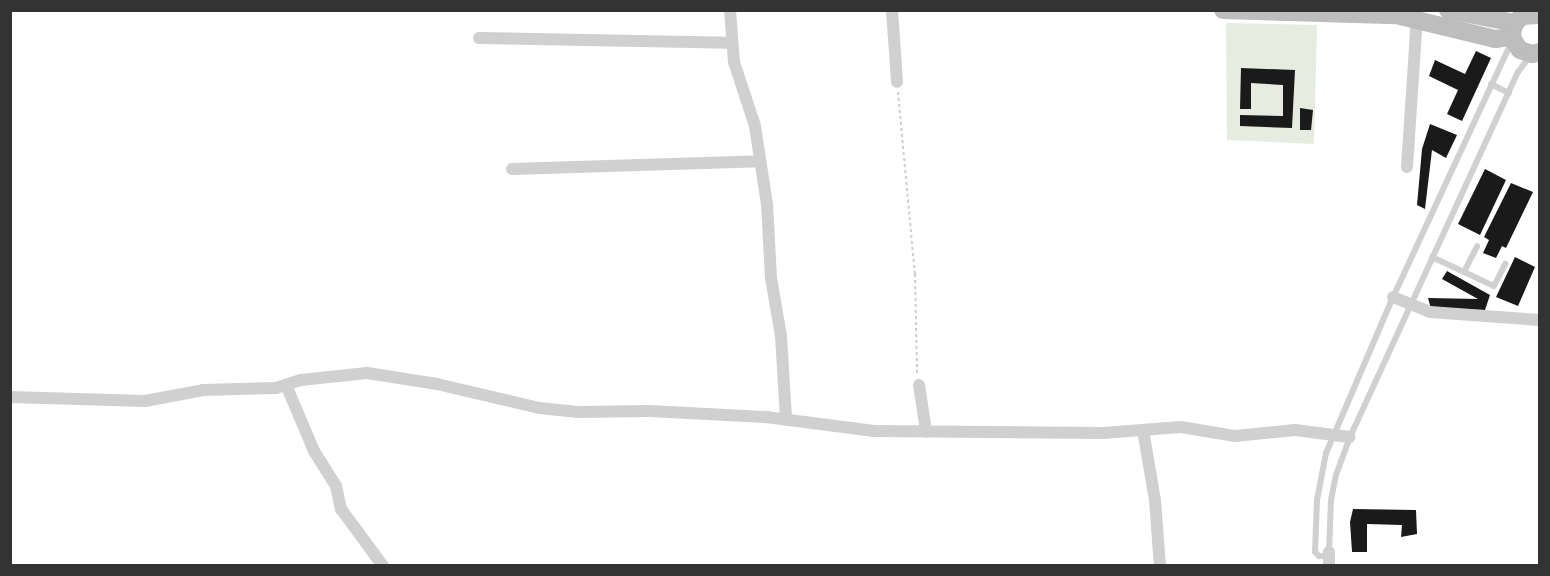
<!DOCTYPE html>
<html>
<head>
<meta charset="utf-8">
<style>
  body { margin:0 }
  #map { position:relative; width:1550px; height:576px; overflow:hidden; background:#fff; font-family:"Roboto Condensed",sans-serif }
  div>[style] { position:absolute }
  .green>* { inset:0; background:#e6ecdf }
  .building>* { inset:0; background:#1a1a1a }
  .path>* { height:2px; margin-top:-1px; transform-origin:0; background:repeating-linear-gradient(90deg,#cdcdcd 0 3px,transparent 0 6px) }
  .service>* { height:6px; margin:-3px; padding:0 3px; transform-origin:3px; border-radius:3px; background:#d0d0d0 }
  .minor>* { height:12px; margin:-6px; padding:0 6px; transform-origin:6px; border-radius:6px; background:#d0d0d0 }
  .secondary>* { height:18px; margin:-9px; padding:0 9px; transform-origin:9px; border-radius:9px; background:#bdbdbd }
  span { translate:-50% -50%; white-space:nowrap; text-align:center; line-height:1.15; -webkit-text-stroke:6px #fff; paint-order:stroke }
  .frame { position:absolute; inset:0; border:12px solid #333; pointer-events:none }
</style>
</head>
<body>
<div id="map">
  <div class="green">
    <div style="clip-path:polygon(1226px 23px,1317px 25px,1314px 144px,1227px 140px)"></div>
  </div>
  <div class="building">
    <div style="clip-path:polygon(1476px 51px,1491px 58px,1462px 121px,1447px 114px,1458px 90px,1429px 76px,1435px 60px,1465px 74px)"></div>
    <div style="clip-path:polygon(1241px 68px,1295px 70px,1292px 128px,1240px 126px,1240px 115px,1283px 116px,1283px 85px,1251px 83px,1251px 109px,1240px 109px)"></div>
    <div style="clip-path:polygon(1300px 108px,1313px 110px,1311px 130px,1300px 130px)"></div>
    <div style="clip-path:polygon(1430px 124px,1457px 135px,1446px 158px,1432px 150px,1425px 209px,1417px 205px,1422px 149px)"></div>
    <div style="clip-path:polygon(1485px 169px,1506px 180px,1480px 235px,1458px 224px)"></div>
    <div style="clip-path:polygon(1511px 183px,1533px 192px,1506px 248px,1502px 246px,1496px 258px,1483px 253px,1489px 240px,1484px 237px)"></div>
    <div style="clip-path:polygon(1515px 257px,1535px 267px,1518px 306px,1496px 297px)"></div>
    <div style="clip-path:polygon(1447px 271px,1490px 295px,1485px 310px,1431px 309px,1428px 298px,1478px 299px,1442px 279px)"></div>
    <div style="clip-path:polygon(1353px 509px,1416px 510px,1417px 534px,1401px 537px,1402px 525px,1367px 524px,1367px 552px,1352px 552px,1350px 522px)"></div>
  </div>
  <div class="path">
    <div style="left:898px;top:92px;width:183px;rotate:84.7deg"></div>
    <div style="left:915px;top:274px;width:99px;rotate:88.8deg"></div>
  </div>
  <div class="service">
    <div style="left:1511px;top:43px;width:280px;rotate:114.9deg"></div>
    <div style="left:1393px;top:297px;width:170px;rotate:113.2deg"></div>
    <div style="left:1326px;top:453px;width:48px;rotate:100.8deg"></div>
    <div style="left:1317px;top:500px;width:52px;rotate:92.2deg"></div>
    <div style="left:1315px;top:552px;width:6px;rotate:45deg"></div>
    <div style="left:1319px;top:556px;width:6px"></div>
    <div style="left:1325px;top:556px;width:6px;rotate:-45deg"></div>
    <div style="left:1329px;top:552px;width:52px;rotate:-87.8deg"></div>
    <div style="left:1331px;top:500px;width:25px;rotate:-79deg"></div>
    <div style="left:1336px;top:475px;width:40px;rotate:-69.8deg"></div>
    <div style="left:1350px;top:437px;width:402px;rotate:-65.3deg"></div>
    <div style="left:1518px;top:72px;width:21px;rotate:-53deg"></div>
    <div style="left:1491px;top:84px;width:20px;rotate:27deg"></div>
    <div style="left:1432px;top:257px;width:68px;rotate:25.1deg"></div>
    <div style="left:1494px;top:286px;width:25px;rotate:-63deg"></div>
    <div style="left:1464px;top:272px;width:29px;rotate:-63deg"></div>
  </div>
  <div class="minor">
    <div style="left:730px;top:10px;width:52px;rotate:85.6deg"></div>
    <div style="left:734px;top:62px;width:67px;rotate:71.8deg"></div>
    <div style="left:755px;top:126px;width:79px;rotate:81.3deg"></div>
    <div style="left:767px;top:204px;width:74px;rotate:86.9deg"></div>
    <div style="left:771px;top:278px;width:59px;rotate:80.2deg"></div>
    <div style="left:781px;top:336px;width:82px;rotate:86.5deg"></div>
    <div style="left:892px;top:10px;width:72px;rotate:86deg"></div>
    <div style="left:479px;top:38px;width:251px;rotate:1.1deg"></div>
    <div style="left:1407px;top:167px;width:149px;rotate:-86.2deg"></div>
    <div style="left:512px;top:169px;width:248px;rotate:-1.8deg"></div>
    <div style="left:1393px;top:297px;width:40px;rotate:22deg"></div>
    <div style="left:1430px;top:312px;width:110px;rotate:4.2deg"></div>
    <div style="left:286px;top:385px;width:72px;rotate:67deg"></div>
    <div style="left:314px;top:451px;width:41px;rotate:57.8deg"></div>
    <div style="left:336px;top:486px;width:24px;rotate:78deg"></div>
    <div style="left:341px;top:509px;width:71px;rotate:53.6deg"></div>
    <div style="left:919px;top:385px;width:47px;rotate:81.3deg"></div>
    <div style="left:10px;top:397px;width:135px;rotate:1.7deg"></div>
    <div style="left:145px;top:401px;width:59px;rotate:-10.7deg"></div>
    <div style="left:203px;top:390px;width:73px;rotate:-1.6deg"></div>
    <div style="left:276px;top:388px;width:26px;rotate:-18deg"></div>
    <div style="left:301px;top:380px;width:66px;rotate:-6.1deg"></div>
    <div style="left:367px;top:373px;width:71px;rotate:8.9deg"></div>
    <div style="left:437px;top:384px;width:105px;rotate:13.2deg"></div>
    <div style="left:539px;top:408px;width:39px;rotate:6deg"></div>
    <div style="left:578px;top:412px;width:72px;rotate:-0.8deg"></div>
    <div style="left:650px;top:411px;width:116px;rotate:3deg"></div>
    <div style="left:766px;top:417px;width:109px;rotate:7.4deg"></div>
    <div style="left:874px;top:431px;width:229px;rotate:0.5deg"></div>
    <div style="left:1103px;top:433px;width:78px;rotate:-4.4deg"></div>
    <div style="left:1181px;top:427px;width:55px;rotate:9.5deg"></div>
    <div style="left:1235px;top:436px;width:60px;rotate:-5.7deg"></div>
    <div style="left:1295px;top:430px;width:55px;rotate:7.3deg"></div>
    <div style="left:1143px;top:430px;width:71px;rotate:80.3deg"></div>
    <div style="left:1155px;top:500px;width:66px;rotate:85.7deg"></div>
    <div style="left:1329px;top:566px;width:14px;rotate:-90deg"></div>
  </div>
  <div class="secondary">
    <div style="left:1223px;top:10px;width:173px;rotate:1.7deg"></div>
    <div style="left:1396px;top:15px;width:102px;rotate:13.6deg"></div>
    <div style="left:1495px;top:39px;width:17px;rotate:-7deg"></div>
    <div style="left:1448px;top:10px;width:68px;rotate:11deg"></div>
    <div style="left:1540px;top:15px;width:18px;rotate:177deg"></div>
    <div style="left:1522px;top:16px;width:10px;rotate:135deg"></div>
    <div style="left:1515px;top:23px;width:10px;rotate:107deg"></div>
    <div style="left:1512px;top:33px;width:7px;rotate:82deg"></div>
    <div style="left:1513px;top:40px;width:12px;rotate:55deg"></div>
    <div style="left:1520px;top:50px;width:13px;rotate:18deg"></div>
    <div style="left:1532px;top:54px;width:8px;rotate:-14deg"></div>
  </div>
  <div class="frame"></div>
</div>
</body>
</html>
